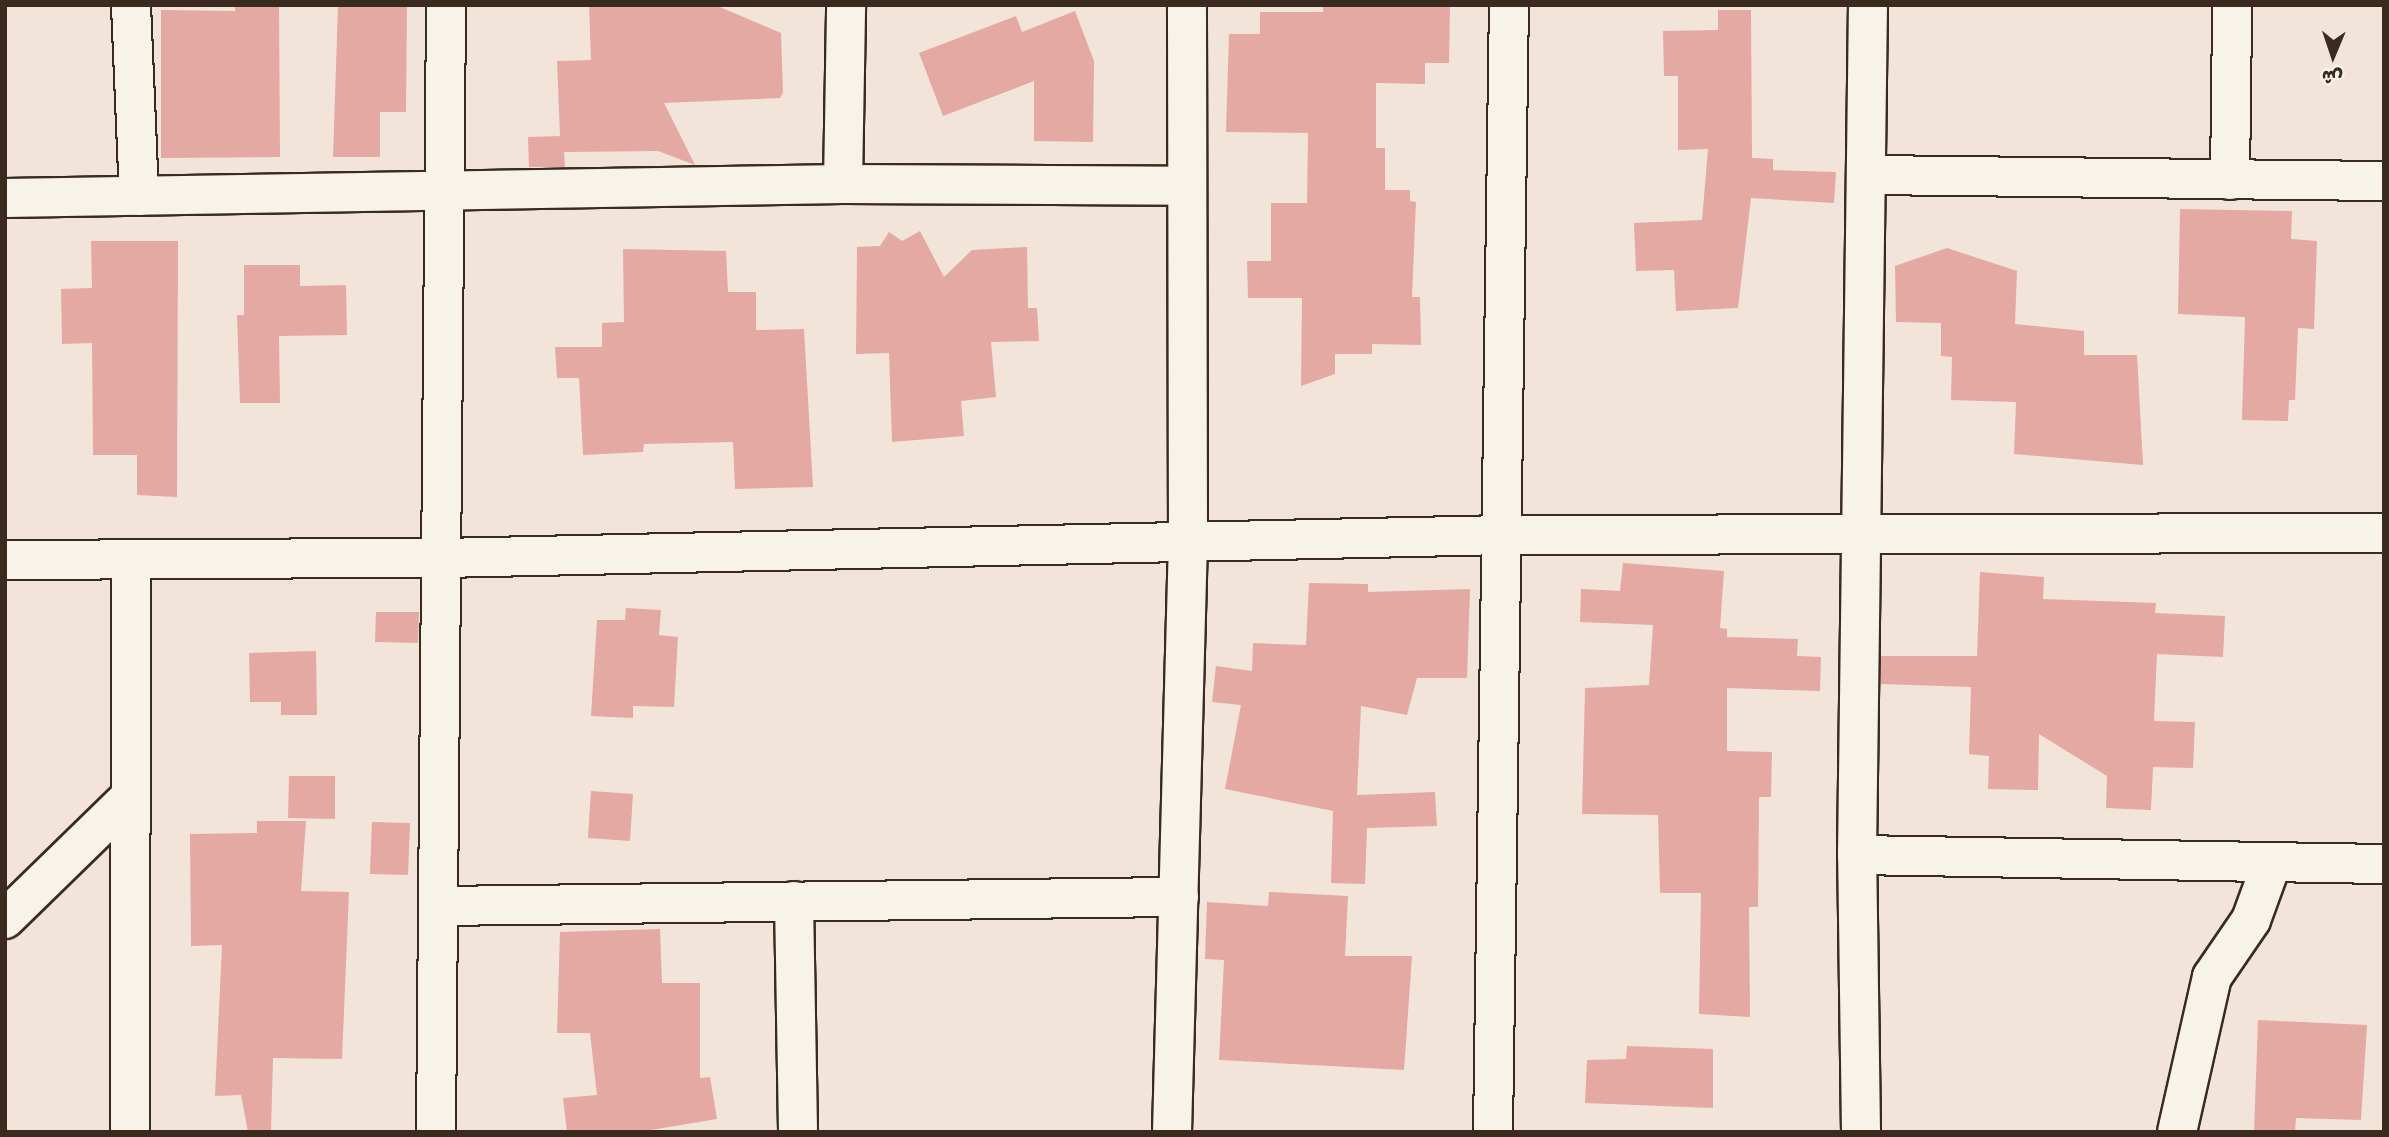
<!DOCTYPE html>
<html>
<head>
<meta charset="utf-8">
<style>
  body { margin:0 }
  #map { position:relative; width:2389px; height:1137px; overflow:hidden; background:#f3e4da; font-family:Sriracha,"Playpen Sans Arabic",sans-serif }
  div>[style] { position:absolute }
  .building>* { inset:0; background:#e3a9a2 }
  .roads { filter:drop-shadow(2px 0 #3b2a1e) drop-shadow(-2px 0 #3b2a1e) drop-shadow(0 2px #3b2a1e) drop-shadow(0 -2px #3b2a1e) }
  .street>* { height:38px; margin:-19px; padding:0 19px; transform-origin:19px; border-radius:19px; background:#f7f3e8 }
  span { translate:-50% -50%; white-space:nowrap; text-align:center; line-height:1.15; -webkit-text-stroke:5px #f7f3e8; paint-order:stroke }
  .frame { position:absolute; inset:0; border:7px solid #3b2a1e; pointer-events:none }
  .north { position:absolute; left:2298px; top:21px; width:70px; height:70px; -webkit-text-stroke:5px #f7f3e8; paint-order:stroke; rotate:182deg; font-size:19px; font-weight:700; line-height:28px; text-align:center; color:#3b2a1e }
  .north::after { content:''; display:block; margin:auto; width:24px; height:32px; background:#3b2a1e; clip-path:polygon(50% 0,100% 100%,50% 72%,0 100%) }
</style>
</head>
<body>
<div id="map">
  <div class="building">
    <div style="clip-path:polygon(235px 5px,279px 5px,280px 157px,161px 158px,161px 10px,235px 11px)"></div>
    <div style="clip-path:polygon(338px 5px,407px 5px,406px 112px,380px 112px,380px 157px,333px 157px)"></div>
    <div style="clip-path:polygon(589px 5px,715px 5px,781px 33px,783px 93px,780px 98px,664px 103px,695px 165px,658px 151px,564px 152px,565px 167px,529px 167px,528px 137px,560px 136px,557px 61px,591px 60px)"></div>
    <div style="clip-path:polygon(1323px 5px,1450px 5px,1449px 63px,1425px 63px,1425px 84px,1376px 83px,1376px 148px,1385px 148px,1385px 190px,1410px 190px,1410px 201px,1416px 202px,1412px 297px,1420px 297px,1421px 345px,1372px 344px,1372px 354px,1335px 354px,1335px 374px,1301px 386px,1302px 298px,1248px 298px,1247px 261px,1271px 261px,1271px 203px,1307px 203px,1308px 133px,1226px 132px,1229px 34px,1260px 34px,1260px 12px,1323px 12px)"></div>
    <div style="clip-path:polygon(1718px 10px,1751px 10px,1752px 158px,1773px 159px,1773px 170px,1836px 172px,1834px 203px,1751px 198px,1738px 308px,1676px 311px,1674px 270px,1636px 271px,1634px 223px,1702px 220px,1708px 149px,1678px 150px,1678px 76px,1664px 76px,1663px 31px,1718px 30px)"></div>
    <div style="clip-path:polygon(1075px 11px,1094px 61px,1093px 142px,1034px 141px,1034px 81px,943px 116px,919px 53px,1016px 16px,1022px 32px)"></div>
    <div style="clip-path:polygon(2180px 209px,2292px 211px,2291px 239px,2317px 241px,2314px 329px,2298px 328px,2295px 400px,2289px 400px,2288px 421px,2242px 420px,2245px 317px,2178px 314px)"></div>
    <div style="clip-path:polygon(920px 231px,944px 277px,972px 250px,1027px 247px,1028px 308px,1037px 308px,1039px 341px,991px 342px,996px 397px,961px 401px,964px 436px,892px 442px,889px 353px,856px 354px,857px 247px,880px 246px,889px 232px,902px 241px)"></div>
    <div style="clip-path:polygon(91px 241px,178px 241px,177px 497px,137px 495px,137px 455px,93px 455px,92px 343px,62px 344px,61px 289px,92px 288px)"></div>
    <div style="clip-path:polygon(1947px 248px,2017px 271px,2015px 324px,2084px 331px,2084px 355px,2137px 355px,2143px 465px,2014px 454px,2016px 402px,1951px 400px,1952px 357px,1941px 356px,1941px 323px,1896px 322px,1895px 266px)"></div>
    <div style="clip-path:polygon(623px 249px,726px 251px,728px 292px,756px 292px,756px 330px,804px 329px,813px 487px,735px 489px,733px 442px,644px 444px,643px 452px,583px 455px,579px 378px,557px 378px,555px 347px,602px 347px,602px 323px,624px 322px)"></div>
    <div style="clip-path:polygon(244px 265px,300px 265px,300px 286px,346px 285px,347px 335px,279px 336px,280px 403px,240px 403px,237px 315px,244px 315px)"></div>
    <div style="clip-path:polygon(1623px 563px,1724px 571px,1720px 628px,1727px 629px,1727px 637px,1798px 639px,1797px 656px,1821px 657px,1820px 691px,1727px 688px,1727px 751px,1772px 752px,1771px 797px,1759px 797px,1758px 907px,1749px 907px,1750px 1017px,1699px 1014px,1701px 893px,1660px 893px,1658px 815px,1582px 814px,1585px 688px,1649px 685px,1653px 625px,1580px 622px,1581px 589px,1620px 591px)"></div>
    <div style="clip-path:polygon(1980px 572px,2044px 577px,2043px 599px,2156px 603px,2155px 613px,2225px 616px,2223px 657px,2157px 654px,2154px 721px,2195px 722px,2193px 768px,2153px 767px,2151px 810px,2106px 808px,2107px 776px,2039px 734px,2038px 790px,1988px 789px,1989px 756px,1969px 754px,1971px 687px,1881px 684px,1881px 656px,1977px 656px)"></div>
    <div style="clip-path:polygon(1309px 583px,1368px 584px,1368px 592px,1470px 589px,1467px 678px,1417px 678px,1407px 715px,1361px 706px,1357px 795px,1435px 792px,1437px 826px,1367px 828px,1365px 884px,1331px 883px,1333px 811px,1225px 789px,1241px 705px,1212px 702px,1216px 666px,1252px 671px,1253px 643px,1306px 645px)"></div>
    <div style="clip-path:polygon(626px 608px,661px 610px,659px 635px,678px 637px,674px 707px,633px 706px,633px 718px,591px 716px,597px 620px,625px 620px)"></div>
    <div style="clip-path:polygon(376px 612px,419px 612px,418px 643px,375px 642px)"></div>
    <div style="clip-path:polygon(316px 651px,317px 715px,281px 715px,281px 702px,250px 702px,249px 653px)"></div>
    <div style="clip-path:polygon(289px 776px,335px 776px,335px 819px,288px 818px)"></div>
    <div style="clip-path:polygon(591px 791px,633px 794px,630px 841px,588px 838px)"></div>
    <div style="clip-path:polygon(257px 821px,306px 821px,301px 891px,349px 892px,342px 1059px,273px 1058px,271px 1132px,248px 1132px,241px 1095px,215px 1096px,222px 945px,191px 946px,190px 834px,257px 833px)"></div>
    <div style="clip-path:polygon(372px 822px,410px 823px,408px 875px,370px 874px)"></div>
    <div style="clip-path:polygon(1269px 892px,1348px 896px,1345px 956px,1412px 956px,1404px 1070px,1219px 1060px,1224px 960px,1205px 959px,1207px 902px,1268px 906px)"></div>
    <div style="clip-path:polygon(660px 929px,662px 983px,700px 983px,700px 1078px,710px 1077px,717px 1119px,639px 1132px,567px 1132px,563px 1098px,597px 1095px,590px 1033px,557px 1033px,560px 932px)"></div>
    <div style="clip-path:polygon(2258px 1020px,2367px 1025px,2361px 1120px,2296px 1118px,2295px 1132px,2254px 1132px)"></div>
    <div style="clip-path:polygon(1627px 1046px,1713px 1049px,1713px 1108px,1585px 1103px,1587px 1060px,1626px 1059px)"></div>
  </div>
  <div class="roads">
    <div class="street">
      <div style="left:131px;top:5px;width:191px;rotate:87.6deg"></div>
      <div style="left:1869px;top:175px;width:515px;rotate:0.67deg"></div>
      <div style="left:2230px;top:180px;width:175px;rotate:-89.3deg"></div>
      <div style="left:843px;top:184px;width:179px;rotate:-89deg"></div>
      <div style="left:5px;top:198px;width:838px;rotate:-0.96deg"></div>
      <div style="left:843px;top:184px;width:343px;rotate:0.3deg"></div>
      <div style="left:5px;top:560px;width:437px;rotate:-0.3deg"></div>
      <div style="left:442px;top:558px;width:1060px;rotate:-1.24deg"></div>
      <div style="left:1502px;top:535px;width:882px;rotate:-0.13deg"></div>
      <div style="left:1857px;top:855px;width:527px;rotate:0.98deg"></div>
      <div style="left:794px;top:901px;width:231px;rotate:89deg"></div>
      <div style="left:438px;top:906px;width:741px;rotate:-0.7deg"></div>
      <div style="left:5px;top:919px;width:175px;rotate:-44.3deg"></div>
      <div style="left:130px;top:1132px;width:573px;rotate:-89.9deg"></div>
      <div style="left:436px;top:1132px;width:1127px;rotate:-89.49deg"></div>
      <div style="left:1172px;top:1132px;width:590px;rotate:-88.45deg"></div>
      <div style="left:1188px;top:542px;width:537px;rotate:-90.11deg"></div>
      <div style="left:1493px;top:1132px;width:1127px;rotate:-89.19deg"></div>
      <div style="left:1861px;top:1132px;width:277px;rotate:-90.8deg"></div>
      <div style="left:1857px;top:855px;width:850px;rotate:-89.26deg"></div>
      <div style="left:2177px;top:1132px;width:159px;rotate:-77.3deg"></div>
      <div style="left:2212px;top:977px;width:69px;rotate:-55.6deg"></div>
      <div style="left:2251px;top:920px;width:59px;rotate:-70deg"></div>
    </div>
  </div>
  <div class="frame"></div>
  <div class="north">ش</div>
</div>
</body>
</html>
